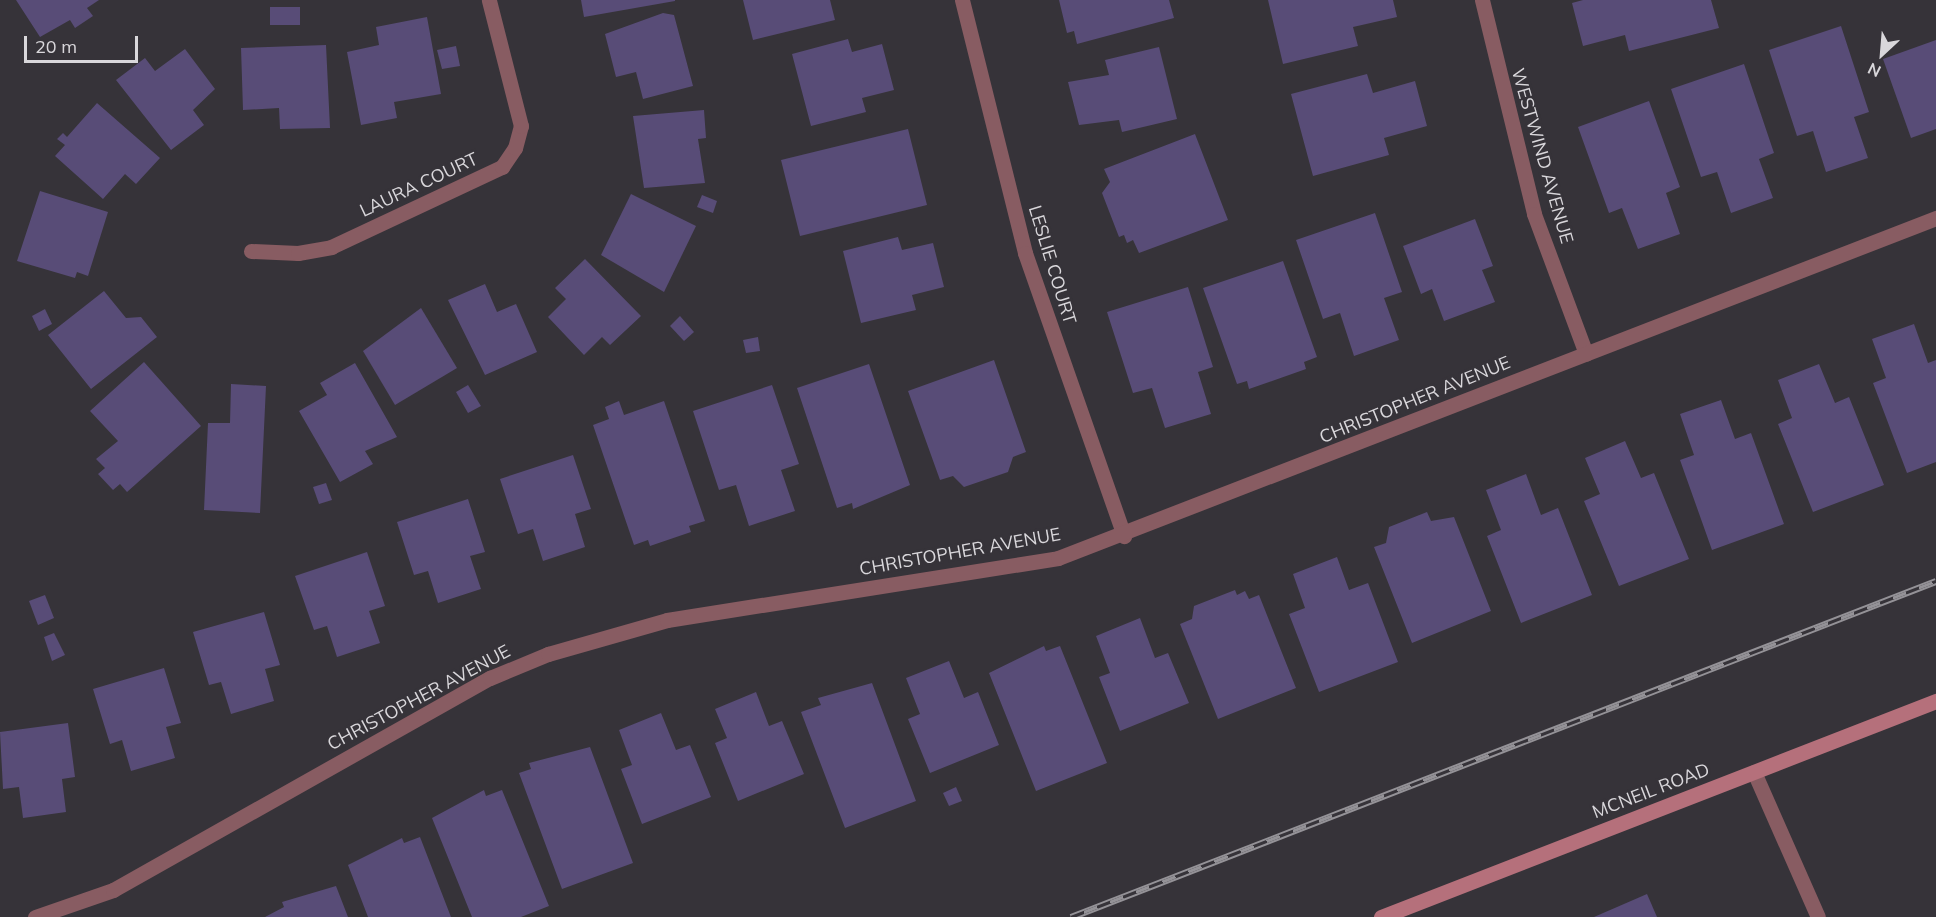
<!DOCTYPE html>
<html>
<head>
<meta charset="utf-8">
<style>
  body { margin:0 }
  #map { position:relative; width:1936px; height:917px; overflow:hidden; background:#363339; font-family:Mulish,sans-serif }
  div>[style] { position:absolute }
  .building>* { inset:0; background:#584c77 }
  .minor>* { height:15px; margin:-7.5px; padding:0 7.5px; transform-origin:7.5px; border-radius:7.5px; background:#885c62 }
  .tertiary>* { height:15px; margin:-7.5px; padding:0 7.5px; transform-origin:7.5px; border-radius:7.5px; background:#885c62 }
  .secondary>* { height:15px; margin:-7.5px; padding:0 7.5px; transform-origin:7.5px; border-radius:7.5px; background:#b5707b }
  .rail>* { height:7px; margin-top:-3.5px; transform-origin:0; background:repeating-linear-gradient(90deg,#363339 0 14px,#949297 0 28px); box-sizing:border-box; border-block:2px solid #949297 }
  span { translate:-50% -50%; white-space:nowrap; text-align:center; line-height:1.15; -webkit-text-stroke:5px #363339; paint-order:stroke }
  .street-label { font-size:18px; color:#d9d7db }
  .north { position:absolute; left:1852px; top:24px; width:60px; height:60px; -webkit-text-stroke:4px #363339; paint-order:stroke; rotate:206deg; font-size:16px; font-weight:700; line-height:24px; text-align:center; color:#d9d7db }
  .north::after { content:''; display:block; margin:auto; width:21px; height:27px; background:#d9d7db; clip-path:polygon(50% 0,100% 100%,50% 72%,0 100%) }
  .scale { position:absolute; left:24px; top:36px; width:114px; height:27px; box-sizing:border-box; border:3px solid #d9d7db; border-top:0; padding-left:8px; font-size:18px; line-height:21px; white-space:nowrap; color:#d9d7db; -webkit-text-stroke:4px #363339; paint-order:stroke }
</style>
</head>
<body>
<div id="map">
  <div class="building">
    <div style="clip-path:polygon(16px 0,99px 0,87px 8px,93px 16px,75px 28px,70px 20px,40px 37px)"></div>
    <div style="clip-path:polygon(581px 0,675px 0,675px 1px,584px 17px)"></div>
    <div style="clip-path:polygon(743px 0,830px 0,835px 20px,753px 40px)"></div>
    <div style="clip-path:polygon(1059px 0,1169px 0,1174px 18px,1077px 44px,1074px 31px,1067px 33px)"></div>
    <div style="clip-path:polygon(1268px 0,1393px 0,1397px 17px,1353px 27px,1358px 46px,1283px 64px)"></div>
    <div style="clip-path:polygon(1583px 0,1711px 0,1719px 28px,1629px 51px,1625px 35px,1583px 46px,1572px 3px)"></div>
    <div style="clip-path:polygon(270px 7px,300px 7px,300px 25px,270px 25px)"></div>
    <div style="clip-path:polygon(663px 13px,674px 15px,693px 86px,643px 99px,636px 72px,616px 77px,605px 34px)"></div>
    <div style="clip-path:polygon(427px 17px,441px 94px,394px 102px,397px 118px,361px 125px,347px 52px,379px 45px,376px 27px)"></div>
    <div style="clip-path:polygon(1841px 26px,1869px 112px,1854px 117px,1868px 158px,1826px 172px,1813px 131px,1797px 136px,1769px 50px)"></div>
    <div style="clip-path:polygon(848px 39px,852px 52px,882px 44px,894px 90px,862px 98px,866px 112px,811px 126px,792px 54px)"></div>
    <div style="clip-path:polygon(1936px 40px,1936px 129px,1911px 138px,1883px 59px)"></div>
    <div style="clip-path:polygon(326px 45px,330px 128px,280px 129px,279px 108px,243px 110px,241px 48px)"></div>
    <div style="clip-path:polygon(456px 46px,460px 66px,442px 69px,437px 50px)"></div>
    <div style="clip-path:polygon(1159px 47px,1177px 119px,1122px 132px,1119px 120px,1079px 125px,1068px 82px,1109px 75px,1105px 60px)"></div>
    <div style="clip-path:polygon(185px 49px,215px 89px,193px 110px,204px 125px,171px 150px,116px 80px,145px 58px,155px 71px)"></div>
    <div style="clip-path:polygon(1744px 64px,1774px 153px,1759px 159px,1773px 198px,1731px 213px,1717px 172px,1701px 177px,1671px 89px)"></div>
    <div style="clip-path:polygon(1367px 74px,1373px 93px,1415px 81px,1427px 126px,1384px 138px,1389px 155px,1313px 176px,1291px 94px)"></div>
    <div style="clip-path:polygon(1649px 101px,1680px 187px,1666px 193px,1680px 234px,1638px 249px,1622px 208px,1609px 213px,1578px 127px)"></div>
    <div style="clip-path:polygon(97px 103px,160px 158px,136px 184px,125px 174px,103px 199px,55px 156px,65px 145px,57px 139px,63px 133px,67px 137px)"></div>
    <div style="clip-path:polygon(704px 110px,706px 138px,698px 139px,705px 183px,644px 188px,633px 116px)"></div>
    <div style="clip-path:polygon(908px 129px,927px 205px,800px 236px,781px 160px)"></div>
    <div style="clip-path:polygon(1195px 134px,1228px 220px,1139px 253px,1133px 240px,1127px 243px,1124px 235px,1119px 237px,1102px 193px,1110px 182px,1104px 169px)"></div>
    <div style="clip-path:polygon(40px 191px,108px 212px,88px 276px,77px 272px,75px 278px,17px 261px)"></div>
    <div style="clip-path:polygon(631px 194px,696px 226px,664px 292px,601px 255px)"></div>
    <div style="clip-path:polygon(702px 195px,717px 201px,713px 213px,697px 207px)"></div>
    <div style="clip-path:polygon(1375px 213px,1402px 292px,1384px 298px,1399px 340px,1354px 356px,1340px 313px,1323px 319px,1296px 240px)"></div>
    <div style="clip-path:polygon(1475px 219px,1493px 266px,1482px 270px,1495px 302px,1444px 321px,1432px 289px,1421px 294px,1403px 246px)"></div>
    <div style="clip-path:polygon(898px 237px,902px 250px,933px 243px,944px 287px,912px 295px,916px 310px,861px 323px,843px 251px)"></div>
    <div style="clip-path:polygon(585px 259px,641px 316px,610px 345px,602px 337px,584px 355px,548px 317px,566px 299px,555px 288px)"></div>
    <div style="clip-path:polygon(1283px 261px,1317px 357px,1304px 362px,1306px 369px,1249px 389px,1247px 381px,1237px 384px,1203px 288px)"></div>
    <div style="clip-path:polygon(485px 284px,497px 312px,516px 304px,537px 352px,485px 375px,448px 300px)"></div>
    <div style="clip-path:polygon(1188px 287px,1213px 367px,1198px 372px,1211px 414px,1165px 428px,1152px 388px,1133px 393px,1107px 312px)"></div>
    <div style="clip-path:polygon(104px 291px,126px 318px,141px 317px,157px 337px,91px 389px,48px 335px)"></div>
    <div style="clip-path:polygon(421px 308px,457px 368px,395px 405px,363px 351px)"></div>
    <div style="clip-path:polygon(45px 309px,52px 324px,39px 331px,32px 316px)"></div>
    <div style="clip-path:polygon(680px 316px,694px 332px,684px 341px,670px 326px)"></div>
    <div style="clip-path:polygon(1914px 324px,1928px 363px,1936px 360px,1936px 462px,1907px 473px,1873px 383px,1886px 378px,1872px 339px)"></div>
    <div style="clip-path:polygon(758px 337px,760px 351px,746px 353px,743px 340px)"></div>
    <div style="clip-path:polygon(994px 360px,1026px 452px,1013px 457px,1008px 472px,964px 487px,953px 476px,940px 480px,908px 391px)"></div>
    <div style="clip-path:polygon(144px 362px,201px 426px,127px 492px,120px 484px,113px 490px,98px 474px,105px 468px,96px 459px,118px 441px,90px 411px)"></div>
    <div style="clip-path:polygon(355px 363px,397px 437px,365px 451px,373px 464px,340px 482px,299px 411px,327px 395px,320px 383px)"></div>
    <div style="clip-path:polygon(869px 364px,910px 485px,853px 509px,852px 503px,837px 508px,797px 388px)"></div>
    <div style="clip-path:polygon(1819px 364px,1835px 403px,1849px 397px,1884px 485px,1813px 512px,1778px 424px,1792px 418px,1778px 380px)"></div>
    <div style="clip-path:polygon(231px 384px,266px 386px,260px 513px,204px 510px,208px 423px,230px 423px)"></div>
    <div style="clip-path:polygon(468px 385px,481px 406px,468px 413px,456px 392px)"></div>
    <div style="clip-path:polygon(772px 385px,799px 464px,781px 470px,795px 511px,749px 526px,736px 485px,719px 490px,693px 411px)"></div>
    <div style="clip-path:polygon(1721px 400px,1735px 439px,1751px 433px,1784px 524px,1712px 550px,1680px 460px,1694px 455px,1680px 414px)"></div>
    <div style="clip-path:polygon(619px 401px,624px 415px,664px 401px,705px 521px,689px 526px,691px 532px,650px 546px,648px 540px,634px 545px,593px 425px,609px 419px,605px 407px)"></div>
    <div style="clip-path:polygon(1625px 441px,1641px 478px,1654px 473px,1689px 559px,1619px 586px,1584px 501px,1600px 494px,1585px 458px)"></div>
    <div style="clip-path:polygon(573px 455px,591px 509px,575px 514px,585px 547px,543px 561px,533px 529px,518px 534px,500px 479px)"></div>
    <div style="clip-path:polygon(1526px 474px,1541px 515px,1558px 508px,1592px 595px,1521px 623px,1487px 536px,1501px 530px,1486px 490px)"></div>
    <div style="clip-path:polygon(326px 483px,332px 500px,319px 504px,313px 487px)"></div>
    <div style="clip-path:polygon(468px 499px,485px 552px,470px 556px,481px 589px,438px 603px,428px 571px,414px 575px,397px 522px)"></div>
    <div style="clip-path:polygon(1427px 512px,1431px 521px,1454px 517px,1491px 611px,1412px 643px,1374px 547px,1386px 543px,1389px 527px)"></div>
    <div style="clip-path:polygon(367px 552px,385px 606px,369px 611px,380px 643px,337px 657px,327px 626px,314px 630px,295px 576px)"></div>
    <div style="clip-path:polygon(1337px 557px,1349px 590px,1368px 583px,1398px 662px,1319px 692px,1289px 614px,1305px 608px,1293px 574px)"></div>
    <div style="clip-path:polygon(1235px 590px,1237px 595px,1245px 591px,1249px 599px,1259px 595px,1296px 688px,1218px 719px,1180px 624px,1192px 619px,1194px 606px)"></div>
    <div style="clip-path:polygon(45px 595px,54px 618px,38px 625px,29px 601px)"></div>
    <div style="clip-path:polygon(264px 612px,280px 665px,265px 669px,274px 701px,231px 714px,221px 682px,209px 685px,193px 632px)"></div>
    <div style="clip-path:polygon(1140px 618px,1155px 658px,1168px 653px,1189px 703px,1120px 731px,1099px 677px,1110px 673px,1096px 636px)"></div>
    <div style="clip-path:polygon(54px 633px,65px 655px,52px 661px,44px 637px)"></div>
    <div style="clip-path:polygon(1044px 646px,1046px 651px,1060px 646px,1107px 763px,1036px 791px,989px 673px)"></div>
    <div style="clip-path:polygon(949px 661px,964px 698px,978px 692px,999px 745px,930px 773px,908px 719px,920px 714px,906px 678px)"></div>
    <div style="clip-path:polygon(164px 668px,181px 723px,166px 727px,175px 758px,131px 771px,122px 740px,110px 744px,93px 689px)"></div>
    <div style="clip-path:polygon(872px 683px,916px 801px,845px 828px,801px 712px,821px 705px,818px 698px)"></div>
    <div style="clip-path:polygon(756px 692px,769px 726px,782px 721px,804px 774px,738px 801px,715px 743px,727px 738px,715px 709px)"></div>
    <div style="clip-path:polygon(661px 713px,676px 750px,690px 745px,711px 797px,642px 824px,621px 769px,632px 765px,619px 730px)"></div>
    <div style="clip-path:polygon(68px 723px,75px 777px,62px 779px,66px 812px,23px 818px,19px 787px,3px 789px,0 732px)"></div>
    <div style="clip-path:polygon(590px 747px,633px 863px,562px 889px,519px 773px,531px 769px,529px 763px)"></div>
    <div style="clip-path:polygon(956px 787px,962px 801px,949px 806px,943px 793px)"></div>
    <div style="clip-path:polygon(484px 790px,486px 796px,502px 790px,549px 906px,521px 917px,472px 917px,432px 818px)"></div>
    <div style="clip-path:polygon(420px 837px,451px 917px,368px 917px,348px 865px,402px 838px,404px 843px)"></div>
    <div style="clip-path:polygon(336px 886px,348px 917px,265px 917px,284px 907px,282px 902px)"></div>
    <div style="clip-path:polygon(1647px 894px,1657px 917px,1594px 917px)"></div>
  </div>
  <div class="minor">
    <div style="left:962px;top:0;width:261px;rotate:76deg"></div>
    <div style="left:1025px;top:253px;width:300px;rotate:70.7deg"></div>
    <div style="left:1482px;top:0;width:220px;rotate:76.3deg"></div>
    <div style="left:1534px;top:214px;width:149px;rotate:69.6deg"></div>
    <div style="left:251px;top:251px;width:47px;rotate:2.4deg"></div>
    <div style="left:298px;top:253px;width:34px;rotate:-10deg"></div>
    <div style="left:331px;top:247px;width:189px;rotate:-25.1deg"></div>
    <div style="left:502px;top:167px;width:23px;rotate:-56deg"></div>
    <div style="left:515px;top:148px;width:23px;rotate:-75deg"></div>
    <div style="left:521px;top:126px;width:130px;rotate:-104.3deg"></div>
    <div style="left:35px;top:917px;width:83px;rotate:-19.1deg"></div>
    <div style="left:113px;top:890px;width:433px;rotate:-29.4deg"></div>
    <div style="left:490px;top:678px;width:63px;rotate:-22.5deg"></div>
    <div style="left:548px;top:654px;width:124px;rotate:-15.9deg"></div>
    <div style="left:667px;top:620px;width:396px;rotate:-9deg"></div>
    <div style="left:1058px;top:558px;width:942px;rotate:-21.17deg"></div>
  </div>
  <div class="tertiary">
    <div style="left:1754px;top:772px;width:158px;rotate:66.2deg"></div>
  </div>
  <div class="secondary">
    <div style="left:1381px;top:917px;width:596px;rotate:-21.27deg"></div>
  </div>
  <div class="rail">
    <div style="left:1071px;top:917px;width:928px;rotate:-21.23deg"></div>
  </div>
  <div class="street-label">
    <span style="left:1542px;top:156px;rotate:74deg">WESTWIND AVENUE</span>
    <span style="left:419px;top:185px;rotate:-25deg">LAURA COURT</span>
    <span style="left:1052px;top:265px;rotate:73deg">LESLIE COURT</span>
    <span style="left:1415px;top:400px;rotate:-22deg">CHRISTOPHER AVENUE</span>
    <span style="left:960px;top:552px;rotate:-10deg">CHRISTOPHER AVENUE</span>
    <span style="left:419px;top:698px;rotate:-28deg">CHRISTOPHER AVENUE</span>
    <span style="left:1651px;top:791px;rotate:-21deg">MCNEIL ROAD</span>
  </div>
  <div class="north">N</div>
  <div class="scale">20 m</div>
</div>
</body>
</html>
